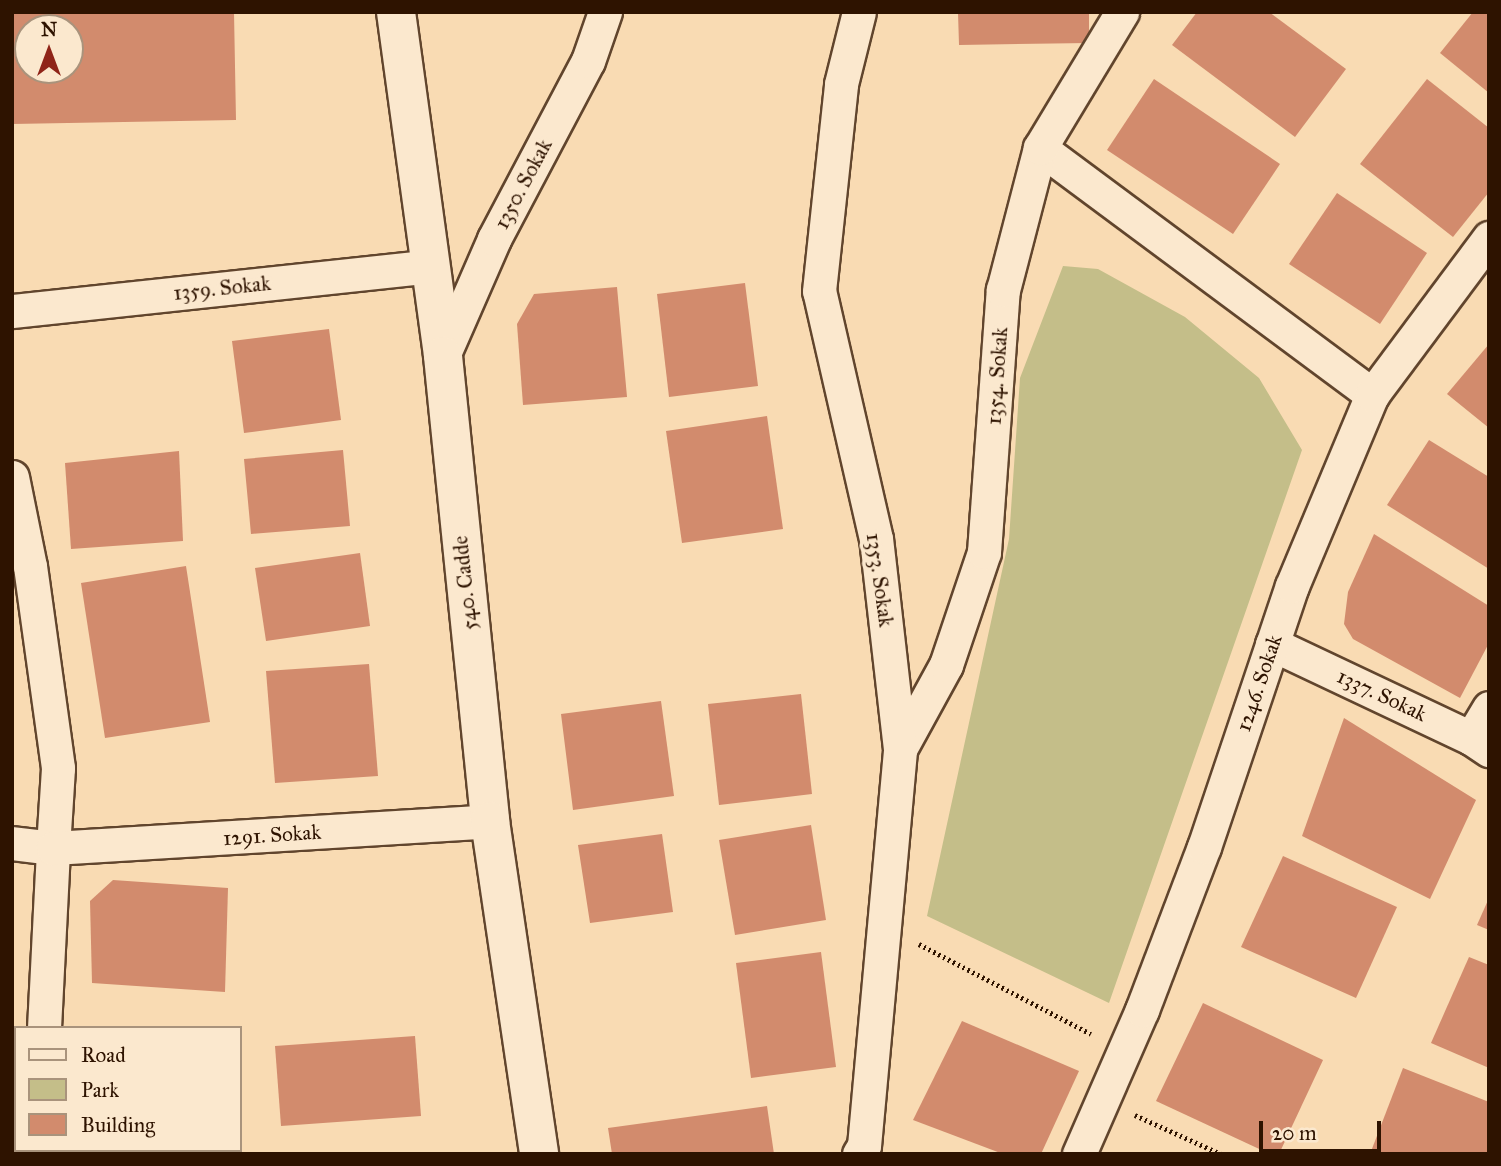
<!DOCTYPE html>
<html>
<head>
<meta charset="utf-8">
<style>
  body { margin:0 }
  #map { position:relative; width:1501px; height:1166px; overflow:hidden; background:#f9dbb3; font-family:"IM FELL Great Primer",serif }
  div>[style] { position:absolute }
  .green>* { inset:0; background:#c4be89 }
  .building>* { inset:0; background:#d28b6d }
  .path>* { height:4.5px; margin-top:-2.25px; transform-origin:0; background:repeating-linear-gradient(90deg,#2e1300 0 2px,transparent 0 5.5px) }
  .roads { filter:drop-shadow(2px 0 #61452d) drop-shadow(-2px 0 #61452d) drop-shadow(0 2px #61452d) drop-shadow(0 -2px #61452d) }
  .minor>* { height:33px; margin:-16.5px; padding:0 16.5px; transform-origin:16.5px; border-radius:16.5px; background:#fbe8ce }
  .tertiary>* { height:38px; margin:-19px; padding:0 19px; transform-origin:19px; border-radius:19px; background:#fbe8ce }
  span { translate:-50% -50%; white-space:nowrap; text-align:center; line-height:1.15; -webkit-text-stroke:7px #fbe8ce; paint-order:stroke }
  .street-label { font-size:21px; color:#2e1300 }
  .frame { position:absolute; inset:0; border:14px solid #2e1300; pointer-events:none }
  .legend { position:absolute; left:14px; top:1026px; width:228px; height:126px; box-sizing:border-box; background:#fbe8ce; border:2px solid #a9937c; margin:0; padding:9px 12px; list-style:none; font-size:21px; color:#2e1300 }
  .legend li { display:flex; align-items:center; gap:14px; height:35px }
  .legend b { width:35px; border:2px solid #a9937c }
  .north { position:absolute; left:14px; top:14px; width:70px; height:70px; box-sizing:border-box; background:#fbe8ce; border:2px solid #a9937c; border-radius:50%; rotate:0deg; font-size:19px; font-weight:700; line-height:28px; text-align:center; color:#2e1300 }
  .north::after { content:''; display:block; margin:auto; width:24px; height:32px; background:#8f2418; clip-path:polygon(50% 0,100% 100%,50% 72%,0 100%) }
  .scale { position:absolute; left:1259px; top:1121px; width:122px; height:32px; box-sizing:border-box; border:4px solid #2e1300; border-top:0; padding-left:9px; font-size:21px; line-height:24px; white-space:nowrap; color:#2e1300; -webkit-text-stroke:5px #fbe8ce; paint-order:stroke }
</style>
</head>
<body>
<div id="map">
  <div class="green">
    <div style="clip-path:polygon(1063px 266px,1098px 269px,1185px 317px,1259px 378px,1302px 450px,1109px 1003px,927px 916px,1009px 539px,1020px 378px)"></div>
  </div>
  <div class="building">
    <div style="clip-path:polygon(evenodd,12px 12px,234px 12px,236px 120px,12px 124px,12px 12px,28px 28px,70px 28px,70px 70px,28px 70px,28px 28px)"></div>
    <div style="clip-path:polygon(958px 12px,1089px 12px,1089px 43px,959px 45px)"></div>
    <div style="clip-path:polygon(1197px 12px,1269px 12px,1346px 69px,1295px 137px,1172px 45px)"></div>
    <div style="clip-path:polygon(1473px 12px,1489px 12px,1489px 93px,1440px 53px)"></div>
    <div style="clip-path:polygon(1154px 79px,1280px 164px,1233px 234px,1107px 150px)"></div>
    <div style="clip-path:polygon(1427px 79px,1489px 128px,1489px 192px,1453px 237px,1360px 164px)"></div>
    <div style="clip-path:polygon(1337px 193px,1427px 253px,1380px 324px,1289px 264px)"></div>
    <div style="clip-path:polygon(745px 283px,758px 386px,669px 397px,657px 294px)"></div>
    <div style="clip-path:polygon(617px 287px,627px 397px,523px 405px,517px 324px,534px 294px)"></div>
    <div style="clip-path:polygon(329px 329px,341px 420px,244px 433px,232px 341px)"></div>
    <div style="clip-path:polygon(1489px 344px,1489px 428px,1447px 394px)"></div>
    <div style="clip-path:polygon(767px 416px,783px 529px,682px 543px,666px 431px)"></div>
    <div style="clip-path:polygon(1429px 440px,1489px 477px,1489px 569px,1387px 505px)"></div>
    <div style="clip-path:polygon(343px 450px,350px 526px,251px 534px,244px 459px)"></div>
    <div style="clip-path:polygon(179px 451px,183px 541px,71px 549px,65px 463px)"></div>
    <div style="clip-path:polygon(1374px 534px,1489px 606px,1489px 643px,1460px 698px,1353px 639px,1344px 624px,1348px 592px)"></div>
    <div style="clip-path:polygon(360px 553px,370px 626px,266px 641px,255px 568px)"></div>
    <div style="clip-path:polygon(186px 566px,210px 722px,105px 738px,81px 583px)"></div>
    <div style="clip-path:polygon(369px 664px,378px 776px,275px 783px,266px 671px)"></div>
    <div style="clip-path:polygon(801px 694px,812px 794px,719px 805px,708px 704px)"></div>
    <div style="clip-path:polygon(661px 701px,674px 796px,573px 810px,561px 714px)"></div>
    <div style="clip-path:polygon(1344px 718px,1476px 800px,1430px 899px,1302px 836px)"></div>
    <div style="clip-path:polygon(811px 825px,826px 920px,735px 935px,719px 840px)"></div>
    <div style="clip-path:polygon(662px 834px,673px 912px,590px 923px,578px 845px)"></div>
    <div style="clip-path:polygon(1283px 856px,1397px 907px,1356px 998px,1241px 947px)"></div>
    <div style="clip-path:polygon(113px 880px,228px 888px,225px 992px,92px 983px,90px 901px)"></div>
    <div style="clip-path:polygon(1489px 898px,1489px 930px,1477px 925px)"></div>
    <div style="clip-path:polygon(821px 952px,836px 1067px,751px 1078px,736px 963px)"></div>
    <div style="clip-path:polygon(1469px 957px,1489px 965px,1489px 1068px,1431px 1043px)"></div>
    <div style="clip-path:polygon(1203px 1003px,1323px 1060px,1279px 1154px,1270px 1154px,1156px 1101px)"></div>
    <div style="clip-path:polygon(962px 1021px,1079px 1071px,1041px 1154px,1003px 1154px,913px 1120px)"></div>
    <div style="clip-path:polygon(415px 1036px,421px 1116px,281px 1126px,275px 1046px)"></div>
    <div style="clip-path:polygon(1403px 1068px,1489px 1102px,1489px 1154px,1370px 1154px)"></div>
    <div style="clip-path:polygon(767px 1106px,774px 1154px,612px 1154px,608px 1128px)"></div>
  </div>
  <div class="path">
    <div style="left:919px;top:944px;width:194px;rotate:27.6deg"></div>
    <div style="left:1135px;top:1115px;width:94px;rotate:24.4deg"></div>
  </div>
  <div class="roads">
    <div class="minor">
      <div style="left:1040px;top:148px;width:414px;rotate:36.6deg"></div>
      <div style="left:12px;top:311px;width:422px;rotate:-6.1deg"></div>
      <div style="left:443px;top:356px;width:128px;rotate:-66.4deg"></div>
      <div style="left:494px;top:239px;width:201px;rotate:-62.2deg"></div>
      <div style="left:588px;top:61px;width:52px;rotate:-70.9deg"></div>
      <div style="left:12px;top:477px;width:91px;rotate:78.6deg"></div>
      <div style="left:30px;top:566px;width:204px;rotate:82.1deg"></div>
      <div style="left:58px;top:768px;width:80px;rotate:93.6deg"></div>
      <div style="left:53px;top:848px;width:41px;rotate:-173deg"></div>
      <div style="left:1272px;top:644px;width:220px;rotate:25.3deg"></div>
      <div style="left:1471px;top:738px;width:22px;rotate:34deg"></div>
      <div style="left:1471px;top:738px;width:35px;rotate:-59deg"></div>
      <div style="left:900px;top:749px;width:96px;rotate:-61.3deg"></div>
      <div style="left:946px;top:665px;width:119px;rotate:-71.4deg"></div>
      <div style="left:984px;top:552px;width:263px;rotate:-85.9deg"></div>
      <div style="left:1003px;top:290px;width:147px;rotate:-75.4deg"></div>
      <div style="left:1040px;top:148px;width:159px;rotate:-58.9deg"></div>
      <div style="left:44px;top:1028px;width:180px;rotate:-87.1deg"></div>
      <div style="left:53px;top:848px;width:438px;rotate:-3.5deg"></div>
      <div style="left:30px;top:1154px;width:4px;rotate:-90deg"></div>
      <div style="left:859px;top:1154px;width:9px;rotate:-58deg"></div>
      <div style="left:864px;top:1146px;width:399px;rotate:-84.8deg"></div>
      <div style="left:900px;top:749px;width:211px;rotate:-96.5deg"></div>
      <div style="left:876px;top:539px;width:254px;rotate:-102.9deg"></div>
      <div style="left:819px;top:291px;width:208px;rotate:-83.9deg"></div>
      <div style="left:841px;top:84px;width:74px;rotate:-76deg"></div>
      <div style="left:1079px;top:1154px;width:157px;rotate:-66.4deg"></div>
      <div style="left:1142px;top:1010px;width:174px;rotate:-69.2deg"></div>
      <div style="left:1204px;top:847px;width:275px;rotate:-71.4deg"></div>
      <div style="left:1292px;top:586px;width:207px;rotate:-67.3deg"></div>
      <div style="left:1372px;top:395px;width:196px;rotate:-53.3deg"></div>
    </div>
    <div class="tertiary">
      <div style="left:396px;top:12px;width:347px;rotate:82.2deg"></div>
      <div style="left:443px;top:356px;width:467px;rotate:84.2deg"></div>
      <div style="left:490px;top:821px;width:337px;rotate:81.6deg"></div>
    </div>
  </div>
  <div class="street-label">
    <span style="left:523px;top:184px;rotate:-62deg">1350. Sokak</span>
    <span style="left:222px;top:288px;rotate:-6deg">1359. Sokak</span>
    <span style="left:997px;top:376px;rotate:-86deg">1354. Sokak</span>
    <span style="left:880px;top:580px;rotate:82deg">1353. Sokak</span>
    <span style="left:465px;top:583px;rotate:-96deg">540. Cadde</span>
    <span style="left:1259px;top:683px;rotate:-71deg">1246. Sokak</span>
    <span style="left:1382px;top:695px;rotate:25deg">1337. Sokak</span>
    <span style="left:272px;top:835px;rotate:-4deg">1291. Sokak</span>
  </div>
  <div class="frame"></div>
  <ul class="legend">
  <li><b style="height:9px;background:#fbe8ce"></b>Road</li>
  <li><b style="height:19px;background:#c4be89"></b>Park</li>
  <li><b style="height:19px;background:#d28b6d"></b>Building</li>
  </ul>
  <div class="north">N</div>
  <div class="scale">20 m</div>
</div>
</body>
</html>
